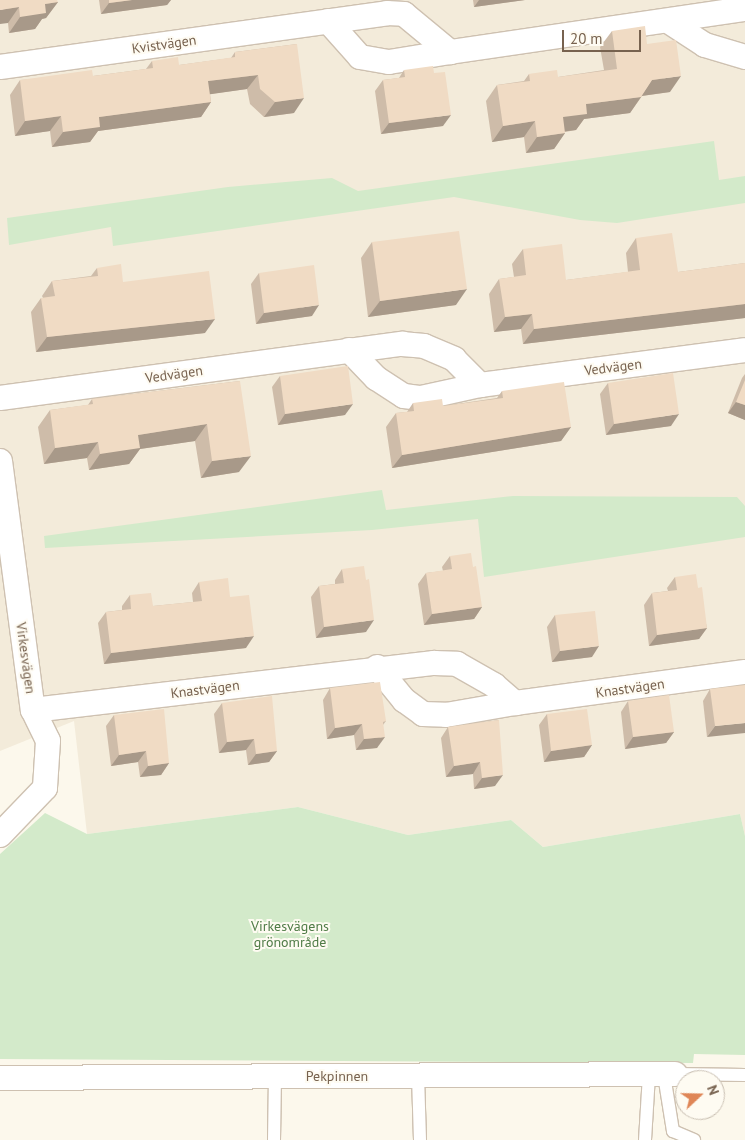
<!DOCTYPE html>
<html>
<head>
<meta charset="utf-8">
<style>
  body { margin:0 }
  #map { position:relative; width:745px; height:1140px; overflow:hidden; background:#fcf8ec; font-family:"PT Sans",sans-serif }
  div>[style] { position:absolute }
  .residential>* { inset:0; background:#f3ebda }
  .green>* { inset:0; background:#d3eaca }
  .roads { filter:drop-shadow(1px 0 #cec1b1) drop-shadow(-1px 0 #cec1b1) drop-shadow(0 1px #cec1b1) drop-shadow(0 -1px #cec1b1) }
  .service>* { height:12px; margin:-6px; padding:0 6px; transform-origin:6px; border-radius:6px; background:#fff }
  .minor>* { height:24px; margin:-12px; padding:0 12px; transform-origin:12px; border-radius:12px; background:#fff }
  .wall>* { inset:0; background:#cebca9 }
  .shaded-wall>* { inset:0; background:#a89989 }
  .building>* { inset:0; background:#f0dbc4 }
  span { translate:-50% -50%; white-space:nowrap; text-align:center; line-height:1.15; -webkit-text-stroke:4px #fefbf2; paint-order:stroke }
  .street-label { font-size:14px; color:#77624f }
  .park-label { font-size:14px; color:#507c47 }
  .north { position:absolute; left:675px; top:1070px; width:50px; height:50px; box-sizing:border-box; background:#fefbf2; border:1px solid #c8beb1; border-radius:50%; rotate:69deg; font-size:14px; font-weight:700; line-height:20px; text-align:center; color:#77624f }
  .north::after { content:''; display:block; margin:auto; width:18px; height:22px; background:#df8657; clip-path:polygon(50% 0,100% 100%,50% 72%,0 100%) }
  .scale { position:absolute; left:562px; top:30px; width:79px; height:22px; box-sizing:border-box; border:2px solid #77624f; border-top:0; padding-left:6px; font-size:15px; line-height:18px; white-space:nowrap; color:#77624f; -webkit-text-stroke:4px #fefbf2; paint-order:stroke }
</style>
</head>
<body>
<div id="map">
  <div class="residential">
    <div style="clip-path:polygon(0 0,745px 0,745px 836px,740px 814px,543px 847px,511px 820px,408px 835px,298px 807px,87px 834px,74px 721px,0 751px)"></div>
  </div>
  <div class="green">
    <div style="clip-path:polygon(714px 141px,719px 180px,745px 176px,745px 203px,617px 223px,580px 220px,454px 197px,113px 246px,111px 227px,9px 245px,7px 218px,228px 187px,332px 178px,358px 191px)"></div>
    <div style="clip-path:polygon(382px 490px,386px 510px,513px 496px,737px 497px,745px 506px,745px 537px,484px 577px,478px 519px,372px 530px,45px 548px,44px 536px)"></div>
    <div style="clip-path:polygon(298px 807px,408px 835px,511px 820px,543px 847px,740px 814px,745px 836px,745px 1055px,694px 1054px,693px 1063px,0 1059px,0 854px,45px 813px,87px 834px)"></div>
  </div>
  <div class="roads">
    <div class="service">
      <div style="left:675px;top:1074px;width:70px;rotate:0.8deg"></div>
      <div style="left:664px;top:1075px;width:57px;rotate:80.9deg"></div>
      <div style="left:673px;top:1131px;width:23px;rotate:23deg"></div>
      <div style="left:418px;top:1076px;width:64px;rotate:88.2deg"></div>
      <div style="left:274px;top:1140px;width:64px;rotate:-89.1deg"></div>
      <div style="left:645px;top:1140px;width:65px;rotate:-86.5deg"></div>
    </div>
    <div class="minor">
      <div style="left:328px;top:21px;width:48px;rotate:48.4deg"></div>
      <div style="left:360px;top:57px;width:29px;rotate:10deg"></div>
      <div style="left:389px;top:62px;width:62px;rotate:-9.3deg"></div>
      <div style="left:668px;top:21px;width:44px;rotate:33deg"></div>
      <div style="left:705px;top:45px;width:42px;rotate:16.7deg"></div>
      <div style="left:0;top:67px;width:391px;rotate:-7.9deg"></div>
      <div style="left:387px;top:13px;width:17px;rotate:3deg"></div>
      <div style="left:404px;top:14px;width:60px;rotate:39.6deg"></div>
      <div style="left:450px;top:52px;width:298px;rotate:-8.3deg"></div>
      <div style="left:349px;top:350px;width:39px;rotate:46deg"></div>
      <div style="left:376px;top:378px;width:33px;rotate:33deg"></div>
      <div style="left:404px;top:396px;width:17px;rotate:7deg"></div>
      <div style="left:421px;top:398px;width:60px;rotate:-12.4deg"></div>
      <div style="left:0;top:398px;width:406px;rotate:-7.7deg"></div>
      <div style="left:402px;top:344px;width:22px;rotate:5deg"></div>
      <div style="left:424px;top:346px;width:33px;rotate:23deg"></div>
      <div style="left:454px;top:359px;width:37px;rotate:45deg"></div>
      <div style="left:480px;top:385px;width:267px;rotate:-7.5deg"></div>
      <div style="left:0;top:461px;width:251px;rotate:82.5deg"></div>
      <div style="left:33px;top:710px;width:34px;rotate:64deg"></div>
      <div style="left:48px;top:741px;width:47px;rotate:93.7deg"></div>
      <div style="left:45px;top:788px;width:65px;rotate:133.8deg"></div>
      <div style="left:377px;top:667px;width:43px;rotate:50.7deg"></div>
      <div style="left:404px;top:700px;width:24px;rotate:36deg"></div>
      <div style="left:423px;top:714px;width:23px;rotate:2deg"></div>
      <div style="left:446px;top:715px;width:70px;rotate:-9.9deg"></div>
      <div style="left:33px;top:710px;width:404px;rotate:-6.7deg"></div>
      <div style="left:434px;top:663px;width:23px;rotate:2deg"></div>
      <div style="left:457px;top:664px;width:43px;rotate:29.6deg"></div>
      <div style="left:494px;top:685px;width:28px;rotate:41deg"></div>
      <div style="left:515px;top:703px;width:232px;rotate:-7.7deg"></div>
      <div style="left:0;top:1078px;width:675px;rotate:-0.34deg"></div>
    </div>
  </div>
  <div class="wall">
    <div style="clip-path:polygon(0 0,58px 2px,46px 18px,42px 19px,35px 29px,9px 33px,8px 23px)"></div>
    <div style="clip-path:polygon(99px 0,171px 0,167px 5px,101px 14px)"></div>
    <div style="clip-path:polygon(473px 0,525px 0,474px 7px)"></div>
    <div style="clip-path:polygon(612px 31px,647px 44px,670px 92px,642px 96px,630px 113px,584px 119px,576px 130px,565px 132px,565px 133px,554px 149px,526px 153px,524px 137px,492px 142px,486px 101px,497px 85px,524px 81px,529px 74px,558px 77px,604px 70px,600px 47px)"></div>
    <div style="clip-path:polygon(297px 44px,294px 113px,264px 117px,250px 104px,247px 89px,210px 94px,211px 102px,201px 117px,98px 131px,90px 142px,52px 147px,50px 131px,15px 136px,10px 95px,20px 80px,93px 76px,146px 69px,152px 61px,179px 65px,231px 58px,235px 52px)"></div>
    <div style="clip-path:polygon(404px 70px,443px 126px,381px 134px,375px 91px,383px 80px,399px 78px)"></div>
    <div style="clip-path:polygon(636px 238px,678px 272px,745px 263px,745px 318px,523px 344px,521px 329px,494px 332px,489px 294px,499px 279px,514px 277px,512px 264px,523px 249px,566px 280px,628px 272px,626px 253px)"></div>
    <div style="clip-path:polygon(372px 242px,456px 305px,368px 317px,361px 258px)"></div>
    <div style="clip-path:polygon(97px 268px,123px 282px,205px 333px,36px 352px,31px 312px,41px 298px,43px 298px,42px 296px,52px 281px,91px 276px)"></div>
    <div style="clip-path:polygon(259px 273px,312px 316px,256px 324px,251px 284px)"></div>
    <div style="clip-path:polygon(745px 374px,745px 420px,728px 413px,742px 378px)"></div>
    <div style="clip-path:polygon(280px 376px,345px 415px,278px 425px,272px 387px)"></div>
    <div style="clip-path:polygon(240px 381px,239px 472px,201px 478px,195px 441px,140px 449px,129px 464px,89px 470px,87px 458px,44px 464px,38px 427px,50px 410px,88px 405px,92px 399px)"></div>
    <div style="clip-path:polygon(608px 383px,671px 426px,606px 435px,600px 394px)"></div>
    <div style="clip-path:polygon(502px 391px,571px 427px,561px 441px,392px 468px,386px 427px,396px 413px,407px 412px,413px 403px,443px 406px,497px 398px)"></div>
    <div style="clip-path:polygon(450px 556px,482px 607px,474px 619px,424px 625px,418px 584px,426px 573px,443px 571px,442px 567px)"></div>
    <div style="clip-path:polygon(342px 569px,366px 632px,316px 638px,311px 597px,319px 586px,335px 584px,335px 580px)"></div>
    <div style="clip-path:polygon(675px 577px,698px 588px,707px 628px,699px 639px,649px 646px,644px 605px,652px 593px,668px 591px,667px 588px)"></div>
    <div style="clip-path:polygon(199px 582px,230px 597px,246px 648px,104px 664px,98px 623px,106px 612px,122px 610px,122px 606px,130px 595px,153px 606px,193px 602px,192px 593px)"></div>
    <div style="clip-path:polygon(555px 615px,592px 657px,552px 662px,547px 627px)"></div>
    <div style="clip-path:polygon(745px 685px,707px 737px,703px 701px,710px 689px)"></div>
    <div style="clip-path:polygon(330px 688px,386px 721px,383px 725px,377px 748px,356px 750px,354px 735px,327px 739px,323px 700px)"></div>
    <div style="clip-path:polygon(628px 701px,674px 732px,666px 743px,625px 749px,621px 712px)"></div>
    <div style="clip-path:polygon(222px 703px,277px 751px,269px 762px,248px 765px,246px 750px,219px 753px,214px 714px)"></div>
    <div style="clip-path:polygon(547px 714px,592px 745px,584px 757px,544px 762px,539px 725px)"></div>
    <div style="clip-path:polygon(114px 715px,169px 763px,161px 775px,140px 777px,138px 762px,111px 766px,106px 726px)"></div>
    <div style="clip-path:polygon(499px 720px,495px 786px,474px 789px,473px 774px,446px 777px,441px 738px,448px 727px)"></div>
  </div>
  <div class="shaded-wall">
    <div style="clip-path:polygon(132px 0,171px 0,167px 5px,101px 14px,109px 3px)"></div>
    <div style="clip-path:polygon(479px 0,525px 0,474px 7px)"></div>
    <div style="clip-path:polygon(58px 2px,46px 18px,42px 19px,35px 29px,9px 33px,20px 17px,45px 4px)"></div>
    <div style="clip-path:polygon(19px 7px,8px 23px,0 24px,0 10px)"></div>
    <div style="clip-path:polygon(258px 75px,247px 89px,198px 96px,208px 81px)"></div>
    <div style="clip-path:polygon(681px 76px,670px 92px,641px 96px,652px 80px)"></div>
    <div style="clip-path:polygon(641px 97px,630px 113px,584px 119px,576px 130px,552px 133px,563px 117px,586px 104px)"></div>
    <div style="clip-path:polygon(304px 98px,294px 113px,264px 117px,275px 102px)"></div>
    <div style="clip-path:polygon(211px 102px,201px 117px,98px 131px,90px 142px,52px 147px,63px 132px,99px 117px)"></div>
    <div style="clip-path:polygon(451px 115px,443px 126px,381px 134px,389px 123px)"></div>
    <div style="clip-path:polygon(61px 116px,50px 131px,15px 136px,25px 121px)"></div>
    <div style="clip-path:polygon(535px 121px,524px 137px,492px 142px,503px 126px)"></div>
    <div style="clip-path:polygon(565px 133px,554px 149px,526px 153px,537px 137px)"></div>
    <div style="clip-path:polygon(467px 289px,456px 305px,368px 317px,380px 301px)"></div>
    <div style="clip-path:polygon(745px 304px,745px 318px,523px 344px,534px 329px)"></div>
    <div style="clip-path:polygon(319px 305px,312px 316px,256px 324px,264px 313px)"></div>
    <div style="clip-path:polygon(532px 314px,521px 329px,494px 332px,505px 317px)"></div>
    <div style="clip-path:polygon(215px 319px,205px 333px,36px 352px,47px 337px)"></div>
    <div style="clip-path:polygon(736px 402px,745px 405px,745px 420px,728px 413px)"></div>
    <div style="clip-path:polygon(353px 404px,345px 415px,278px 425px,285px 414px)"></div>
    <div style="clip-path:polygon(679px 414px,671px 426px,606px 435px,614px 424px)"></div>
    <div style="clip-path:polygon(207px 424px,195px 441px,140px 449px,129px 464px,89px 470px,100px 454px,138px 435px)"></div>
    <div style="clip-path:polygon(571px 427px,561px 441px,392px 468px,402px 455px)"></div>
    <div style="clip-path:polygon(98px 442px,87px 458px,44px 464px,55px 448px)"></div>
    <div style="clip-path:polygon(251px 456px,239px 472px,201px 478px,212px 461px)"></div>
    <div style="clip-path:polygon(482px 607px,474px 619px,424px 625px,432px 614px)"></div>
    <div style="clip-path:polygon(374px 620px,366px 632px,316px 638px,324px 627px)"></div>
    <div style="clip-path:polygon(707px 628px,699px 639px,649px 646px,657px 635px)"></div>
    <div style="clip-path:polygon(254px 636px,246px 648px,104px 664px,111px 653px)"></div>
    <div style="clip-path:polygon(599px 646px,592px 657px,552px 662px,560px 651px)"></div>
    <div style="clip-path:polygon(745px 723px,745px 733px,707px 737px,715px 726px)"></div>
    <div style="clip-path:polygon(362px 724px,354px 735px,327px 739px,335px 728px)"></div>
    <div style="clip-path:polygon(674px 732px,666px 743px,625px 749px,633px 737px)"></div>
    <div style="clip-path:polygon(385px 737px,377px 748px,356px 750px,364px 739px)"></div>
    <div style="clip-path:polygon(254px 739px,246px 750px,219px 753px,227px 742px)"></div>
    <div style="clip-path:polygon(592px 745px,584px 757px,544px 762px,551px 751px)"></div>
    <div style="clip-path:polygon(146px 751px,138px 762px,111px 766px,119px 755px)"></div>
    <div style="clip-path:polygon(277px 751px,269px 762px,248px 765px,256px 754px)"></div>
    <div style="clip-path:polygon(480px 762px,473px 774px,446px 777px,454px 766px)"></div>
    <div style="clip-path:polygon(169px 763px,161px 775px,140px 777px,148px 766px)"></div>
    <div style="clip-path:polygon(503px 775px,495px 786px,474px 789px,482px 778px)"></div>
  </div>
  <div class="building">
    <div style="clip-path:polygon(0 0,57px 0,58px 2px,45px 4px,46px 13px,20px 17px,19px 7px,0 10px)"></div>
    <div style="clip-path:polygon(109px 0,132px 0,109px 3px)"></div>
    <div style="clip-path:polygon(645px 26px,647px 44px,676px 40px,681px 76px,652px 80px,641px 97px,586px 104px,587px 114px,563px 117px,565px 133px,537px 137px,535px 121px,503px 126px,497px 85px,530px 81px,529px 74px,557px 70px,558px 77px,617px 69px,612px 31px)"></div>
    <div style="clip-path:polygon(297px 44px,304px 98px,275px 102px,260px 89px,258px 75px,208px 81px,211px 102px,99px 117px,100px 127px,63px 132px,61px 116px,25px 121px,20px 80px,92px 70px,93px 76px,153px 68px,152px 61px,178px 57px,179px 65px,235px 57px,235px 52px)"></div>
    <div style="clip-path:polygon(433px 66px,434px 73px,445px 72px,451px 115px,389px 123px,383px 80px,405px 77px,404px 70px)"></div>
    <div style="clip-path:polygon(459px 231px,467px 289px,380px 301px,372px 242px)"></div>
    <div style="clip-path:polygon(672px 233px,678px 272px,745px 263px,745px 304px,534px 329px,532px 314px,505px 317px,499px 279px,526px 275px,523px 249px,562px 244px,566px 280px,640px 270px,636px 238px)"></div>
    <div style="clip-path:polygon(121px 264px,123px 282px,209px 271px,215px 319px,47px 337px,41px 298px,55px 296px,52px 281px,98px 276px,97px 268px)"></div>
    <div style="clip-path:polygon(314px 265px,319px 305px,264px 313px,259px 273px)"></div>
    <div style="clip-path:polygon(348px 366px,353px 404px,285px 414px,280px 376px)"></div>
    <div style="clip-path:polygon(673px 373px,679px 414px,614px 424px,608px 383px)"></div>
    <div style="clip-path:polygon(745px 380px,745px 405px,736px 402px)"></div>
    <div style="clip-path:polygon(240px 381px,251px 456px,212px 461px,207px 424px,138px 435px,140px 448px,100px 454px,98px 442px,55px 448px,50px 410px,93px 404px,92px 399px)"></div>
    <div style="clip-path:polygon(564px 382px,571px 427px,402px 455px,396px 413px,414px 411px,413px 403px,442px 399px,443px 406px,503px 398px,502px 391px)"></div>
    <div style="clip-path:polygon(471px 553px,473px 567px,476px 566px,482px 607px,432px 614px,426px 573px,452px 569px,450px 556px)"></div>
    <div style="clip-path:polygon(364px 566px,366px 580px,369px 579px,374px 620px,324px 627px,319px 586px,344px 583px,342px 569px)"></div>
    <div style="clip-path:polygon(696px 574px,698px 588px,702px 587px,707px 628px,657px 635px,652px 593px,677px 590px,675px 577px)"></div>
    <div style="clip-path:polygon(228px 578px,230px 597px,249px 595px,254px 636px,111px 653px,106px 612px,131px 609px,130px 595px,151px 593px,153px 606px,202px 601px,199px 582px)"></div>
    <div style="clip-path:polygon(595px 611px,599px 646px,560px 651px,555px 615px)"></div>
    <div style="clip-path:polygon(380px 682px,386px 721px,383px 722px,385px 737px,364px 739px,362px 724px,335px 728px,330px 688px)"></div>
    <div style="clip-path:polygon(745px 685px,745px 723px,715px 726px,710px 689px)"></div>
    <div style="clip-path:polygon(669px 695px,674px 732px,633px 737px,628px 701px)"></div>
    <div style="clip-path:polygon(272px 696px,277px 751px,256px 754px,254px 739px,227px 742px,222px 703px)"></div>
    <div style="clip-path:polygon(164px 709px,169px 763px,148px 766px,146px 751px,119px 755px,114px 715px)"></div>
    <div style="clip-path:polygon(587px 709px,592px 745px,551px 751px,547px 714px)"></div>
    <div style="clip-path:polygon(499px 720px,503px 775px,482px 778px,480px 762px,454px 766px,448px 727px)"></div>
  </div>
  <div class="street-label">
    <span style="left:164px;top:44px;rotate:-8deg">Kvistvägen</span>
    <span style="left:613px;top:367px;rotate:-7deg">Vedvägen</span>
    <span style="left:174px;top:374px;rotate:-8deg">Vedvägen</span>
    <span style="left:26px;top:658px;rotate:82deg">Virkesvägen</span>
    <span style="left:630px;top:688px;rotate:-8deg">Knastvägen</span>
    <span style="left:205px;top:689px;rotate:-7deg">Knastvägen</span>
    <span style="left:337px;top:1076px">Pekpinnen</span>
  </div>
  <div class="park-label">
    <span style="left:290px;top:934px">Virkesvägens<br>grönområde</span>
  </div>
  <div class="north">N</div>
  <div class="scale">20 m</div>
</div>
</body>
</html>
